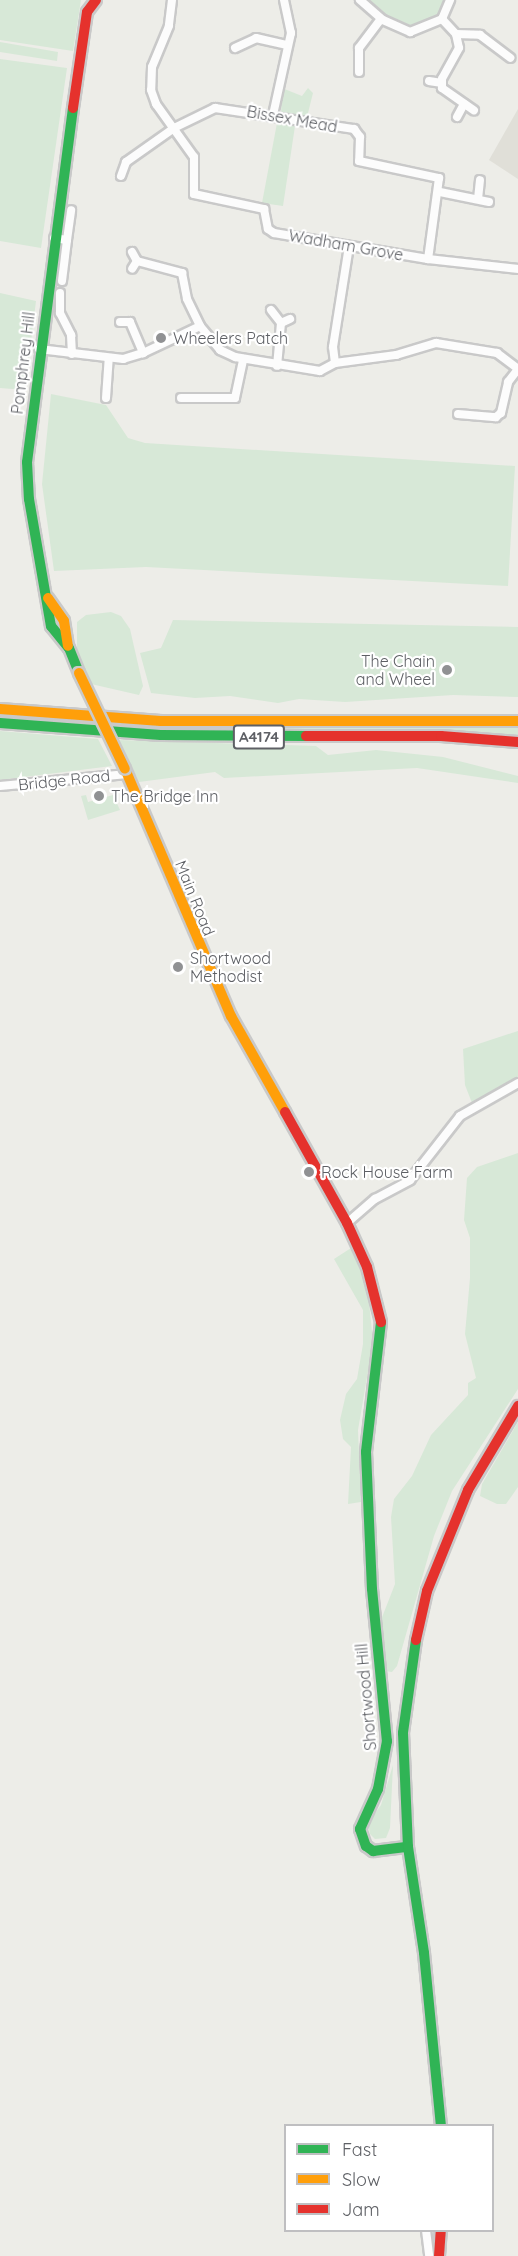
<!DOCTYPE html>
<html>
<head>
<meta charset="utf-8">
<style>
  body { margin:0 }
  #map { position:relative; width:518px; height:2256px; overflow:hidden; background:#edede8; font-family:Quicksand,sans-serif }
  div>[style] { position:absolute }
  .education>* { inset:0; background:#e0dfd8 }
  .green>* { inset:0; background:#d7e8d7 }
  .roads { filter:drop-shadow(2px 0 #c9c9c9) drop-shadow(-2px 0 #c9c9c9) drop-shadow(0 2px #c9c9c9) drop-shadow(0 -2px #c9c9c9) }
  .street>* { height:8px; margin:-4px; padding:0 4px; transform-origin:4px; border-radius:4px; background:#fcfcfc }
  .fast>* { height:10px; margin:-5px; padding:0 5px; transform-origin:5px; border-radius:5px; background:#30b455 }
  .slow>* { height:10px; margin:-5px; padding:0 5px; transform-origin:5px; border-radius:5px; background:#ff9f0a }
  .jam>* { height:10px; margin:-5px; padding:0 5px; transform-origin:5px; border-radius:5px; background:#e5322d }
  .bridges { filter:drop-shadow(2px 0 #c9caca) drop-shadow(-2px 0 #c9caca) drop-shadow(0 2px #c9caca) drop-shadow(0 -2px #c9caca) }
  .slow-bridge>* { height:10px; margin:-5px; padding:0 5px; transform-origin:5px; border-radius:5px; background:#ff9f0a }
  .dots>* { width:16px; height:16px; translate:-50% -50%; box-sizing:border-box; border:3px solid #fff; border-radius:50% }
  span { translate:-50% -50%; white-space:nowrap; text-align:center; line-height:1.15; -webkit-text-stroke:4.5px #fff; paint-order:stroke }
  .shield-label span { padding:2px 4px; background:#fff; border:2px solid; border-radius:4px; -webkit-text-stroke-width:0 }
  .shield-label { font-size:15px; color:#5e6065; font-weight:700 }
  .street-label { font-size:16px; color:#5e6065 }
  .poi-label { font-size:16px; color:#5e6065 }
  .left { translate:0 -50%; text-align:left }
  .right { translate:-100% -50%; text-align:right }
  .legend { position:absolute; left:284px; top:2124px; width:210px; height:108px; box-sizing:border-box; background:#fff; border:2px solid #bfbfc1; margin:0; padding:8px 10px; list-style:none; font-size:18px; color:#5e6065 }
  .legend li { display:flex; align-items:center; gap:12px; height:30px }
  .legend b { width:30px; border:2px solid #bfbfc1 }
</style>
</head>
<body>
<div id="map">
  <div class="education">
    <div style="clip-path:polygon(518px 109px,518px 179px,489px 160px)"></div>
  </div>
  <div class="green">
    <div style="clip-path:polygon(0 0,81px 0,73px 51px,0 40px)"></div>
    <div style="clip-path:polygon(365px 0,444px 0,445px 5px,433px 20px,407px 28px,380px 15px)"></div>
    <div style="clip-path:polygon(0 42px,58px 52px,57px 61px,0 52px)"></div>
    <div style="clip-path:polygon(0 59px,67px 68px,41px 248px,0 241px)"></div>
    <div style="clip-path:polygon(282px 88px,302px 96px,308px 88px,313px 93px,307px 117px,281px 113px)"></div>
    <div style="clip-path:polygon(277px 123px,295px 126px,283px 206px,262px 203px)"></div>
    <div style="clip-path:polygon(0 293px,36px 301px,25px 390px,0 388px)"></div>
    <div style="clip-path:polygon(51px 394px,106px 405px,128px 438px,145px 443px,515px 466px,508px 586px,146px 567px,54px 571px,42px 484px)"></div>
    <div style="clip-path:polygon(111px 612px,121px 616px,130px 629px,143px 686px,139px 695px,91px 684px,77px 651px,77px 622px,86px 615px)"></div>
    <div style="clip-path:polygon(173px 620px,518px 627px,518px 697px,453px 695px,345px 702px,299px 699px,278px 703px,230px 696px,195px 698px,151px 693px,140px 653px,161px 648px)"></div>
    <div style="clip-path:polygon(0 715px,229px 728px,518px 726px,518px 737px,205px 730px)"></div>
    <div style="clip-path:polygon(0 731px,98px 739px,112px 766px,0 780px)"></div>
    <div style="clip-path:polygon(118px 740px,316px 746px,328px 755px,376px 750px,443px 757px,518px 776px,518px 783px,417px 768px,224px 778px,215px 772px,139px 782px)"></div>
    <div style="clip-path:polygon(86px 795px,88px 802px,113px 795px,120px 810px,88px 820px,81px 796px)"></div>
    <div style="clip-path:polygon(518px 1031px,518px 1078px,472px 1103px,465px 1085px,463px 1049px)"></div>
    <div style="clip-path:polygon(518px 1153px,518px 1389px,452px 1491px,434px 1536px,397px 1666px,392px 1672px,385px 1671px,379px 1625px,395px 1584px,391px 1517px,394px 1499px,412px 1476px,431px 1435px,468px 1395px,468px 1383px,476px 1378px,465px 1334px,470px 1278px,470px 1238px,464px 1220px,467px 1178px,477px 1167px)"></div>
    <div style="clip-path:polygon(351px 1248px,367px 1282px,373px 1342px,358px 1430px,361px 1502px,348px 1504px,351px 1447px,343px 1439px,340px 1420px,346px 1394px,357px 1379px,363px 1344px,363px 1310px,334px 1259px)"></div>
    <div style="clip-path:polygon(518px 1422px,518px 1487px,506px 1504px,497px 1504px,480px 1496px,482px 1484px)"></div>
    <div style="clip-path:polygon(393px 1765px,390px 1828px,386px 1838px,375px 1839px,370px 1834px,368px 1823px,381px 1805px)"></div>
  </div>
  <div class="roads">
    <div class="street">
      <div style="left:172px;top:0;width:26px;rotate:97deg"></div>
      <div style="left:169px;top:26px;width:44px;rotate:112.5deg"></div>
      <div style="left:152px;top:67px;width:23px;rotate:92deg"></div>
      <div style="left:151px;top:90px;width:15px;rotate:70deg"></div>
      <div style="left:156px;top:104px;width:65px;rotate:54.4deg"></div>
      <div style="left:194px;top:157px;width:37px;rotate:90deg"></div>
      <div style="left:194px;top:194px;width:72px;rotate:12.1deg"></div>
      <div style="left:264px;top:209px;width:20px;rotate:79deg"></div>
      <div style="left:268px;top:229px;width:7px;rotate:34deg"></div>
      <div style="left:274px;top:233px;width:156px;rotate:9.6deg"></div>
      <div style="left:428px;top:259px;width:91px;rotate:6.3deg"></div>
      <div style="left:360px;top:0;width:30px;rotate:41deg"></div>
      <div style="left:383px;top:20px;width:30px;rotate:24deg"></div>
      <div style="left:410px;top:32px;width:35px;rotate:-22deg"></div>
      <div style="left:442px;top:19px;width:21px;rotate:-67deg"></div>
      <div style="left:442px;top:19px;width:21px;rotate:47deg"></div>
      <div style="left:456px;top:34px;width:24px;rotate:2deg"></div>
      <div style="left:480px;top:35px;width:38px;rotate:37deg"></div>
      <div style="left:456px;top:34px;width:14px;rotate:78deg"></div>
      <div style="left:459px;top:48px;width:35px;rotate:119deg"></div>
      <div style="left:442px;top:79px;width:9px;rotate:90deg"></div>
      <div style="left:442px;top:88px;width:39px;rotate:35deg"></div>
      <div style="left:235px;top:48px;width:23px;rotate:-25deg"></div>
      <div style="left:256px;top:38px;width:31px;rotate:13deg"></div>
      <div style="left:359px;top:72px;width:24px;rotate:-90deg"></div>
      <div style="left:359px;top:48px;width:36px;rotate:-53deg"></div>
      <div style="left:429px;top:81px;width:13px;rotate:9deg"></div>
      <div style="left:273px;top:115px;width:84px;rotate:-77.6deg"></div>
      <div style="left:291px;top:33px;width:34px;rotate:-102deg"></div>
      <div style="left:457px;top:117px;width:15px;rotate:-62deg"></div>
      <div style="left:121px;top:176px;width:15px;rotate:-70deg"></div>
      <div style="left:126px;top:162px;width:59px;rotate:-35.3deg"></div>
      <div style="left:174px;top:128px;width:46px;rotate:-26deg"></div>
      <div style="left:215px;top:108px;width:141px;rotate:8.6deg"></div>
      <div style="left:354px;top:129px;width:10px;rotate:53deg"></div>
      <div style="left:360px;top:137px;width:24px;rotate:92deg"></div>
      <div style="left:359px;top:161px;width:82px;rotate:12deg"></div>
      <div style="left:439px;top:178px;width:82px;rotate:97.7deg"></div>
      <div style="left:440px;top:192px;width:50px;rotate:11.5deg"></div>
      <div style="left:478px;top:199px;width:19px;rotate:-84deg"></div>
      <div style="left:54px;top:238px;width:13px;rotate:9deg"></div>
      <div style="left:67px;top:240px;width:30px;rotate:-82deg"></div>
      <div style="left:132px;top:252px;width:10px;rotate:61deg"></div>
      <div style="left:137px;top:261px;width:9px;rotate:122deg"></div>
      <div style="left:137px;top:261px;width:47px;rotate:14.9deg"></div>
      <div style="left:182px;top:273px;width:26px;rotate:79deg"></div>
      <div style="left:187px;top:299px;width:30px;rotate:64deg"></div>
      <div style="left:200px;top:326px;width:31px;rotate:50deg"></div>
      <div style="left:220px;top:350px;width:17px;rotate:25deg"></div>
      <div style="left:235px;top:357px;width:86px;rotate:9.4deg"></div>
      <div style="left:320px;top:371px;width:17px;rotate:-28deg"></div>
      <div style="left:335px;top:363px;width:62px;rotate:-7.5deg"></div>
      <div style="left:396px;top:355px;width:42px;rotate:-16.7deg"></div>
      <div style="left:436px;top:343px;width:62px;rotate:9.3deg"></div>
      <div style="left:497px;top:353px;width:26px;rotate:37deg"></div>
      <div style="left:62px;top:281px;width:41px;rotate:-83deg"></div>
      <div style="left:60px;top:293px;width:20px;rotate:90deg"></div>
      <div style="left:60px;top:313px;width:25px;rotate:63deg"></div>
      <div style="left:71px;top:335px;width:19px;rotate:87deg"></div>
      <div style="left:271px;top:310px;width:16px;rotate:52deg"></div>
      <div style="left:281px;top:323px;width:43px;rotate:95.3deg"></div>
      <div style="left:120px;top:322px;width:10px"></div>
      <div style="left:130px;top:322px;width:34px;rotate:67deg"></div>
      <div style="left:281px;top:323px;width:10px;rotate:-24deg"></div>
      <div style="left:39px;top:349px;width:85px;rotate:6.8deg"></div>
      <div style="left:123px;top:359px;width:21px;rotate:-17deg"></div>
      <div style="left:143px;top:353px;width:63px;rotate:-25.3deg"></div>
      <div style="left:335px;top:363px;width:16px;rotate:-97deg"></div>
      <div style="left:333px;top:347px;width:102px;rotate:-81deg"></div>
      <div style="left:106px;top:398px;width:39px;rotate:-86deg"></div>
      <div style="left:181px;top:398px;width:54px"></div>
      <div style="left:235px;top:398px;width:40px;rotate:-78deg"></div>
      <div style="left:458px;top:414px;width:38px;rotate:5deg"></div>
      <div style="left:496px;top:417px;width:6px;rotate:-39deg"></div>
      <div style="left:501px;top:413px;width:32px;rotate:-77deg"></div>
      <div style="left:508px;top:382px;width:16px;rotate:-52deg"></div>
      <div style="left:0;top:786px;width:128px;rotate:-5.4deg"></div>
      <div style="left:347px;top:1223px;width:37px;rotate:-41deg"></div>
      <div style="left:375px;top:1199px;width:40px;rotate:-28deg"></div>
      <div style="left:410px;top:1180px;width:81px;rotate:-52deg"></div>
      <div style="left:460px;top:1116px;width:67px;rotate:-29.6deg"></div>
      <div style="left:426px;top:2230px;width:26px;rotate:83deg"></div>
    </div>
    <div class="fast">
      <div style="left:73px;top:108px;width:357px;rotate:97.4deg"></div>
      <div style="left:27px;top:462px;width:37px;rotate:87deg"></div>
      <div style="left:29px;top:499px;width:129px;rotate:80.2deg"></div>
      <div style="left:51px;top:626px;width:28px;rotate:51deg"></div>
      <div style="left:69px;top:648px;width:27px;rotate:68deg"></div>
      <div style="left:0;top:723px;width:161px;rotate:4.3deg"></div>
      <div style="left:161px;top:735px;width:145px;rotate:0.4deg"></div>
      <div style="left:381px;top:1322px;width:131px;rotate:96.6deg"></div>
      <div style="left:366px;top:1452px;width:137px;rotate:87.5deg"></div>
      <div style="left:372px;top:1589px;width:153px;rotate:84.4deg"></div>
      <div style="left:387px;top:1741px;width:49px;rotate:100.6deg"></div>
      <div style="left:378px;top:1789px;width:44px;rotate:114.2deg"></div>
      <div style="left:360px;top:1829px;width:18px;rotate:71deg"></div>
      <div style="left:366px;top:1846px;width:9px;rotate:36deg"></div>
      <div style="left:373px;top:1851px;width:35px;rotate:-7deg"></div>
      <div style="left:416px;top:1640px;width:94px;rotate:98deg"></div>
      <div style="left:403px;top:1733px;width:114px;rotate:87.5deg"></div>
      <div style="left:408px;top:1847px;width:107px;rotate:81.4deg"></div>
      <div style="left:424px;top:1953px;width:174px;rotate:84.4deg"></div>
    </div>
    <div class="slow">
      <div style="left:48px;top:598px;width:28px;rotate:55deg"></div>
      <div style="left:64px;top:621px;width:25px;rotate:81deg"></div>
      <div style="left:0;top:709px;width:161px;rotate:4.3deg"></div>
      <div style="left:161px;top:721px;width:357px"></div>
      <div style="left:125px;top:769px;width:269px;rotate:66.8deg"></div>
      <div style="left:231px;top:1016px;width:110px;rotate:60.6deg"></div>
    </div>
    <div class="jam">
      <div style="left:73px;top:108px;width:97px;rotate:-81.7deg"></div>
      <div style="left:87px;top:12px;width:15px;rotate:-53deg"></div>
      <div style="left:306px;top:736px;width:135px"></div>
      <div style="left:441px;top:736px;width:77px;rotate:4.5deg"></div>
      <div style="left:285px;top:1112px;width:127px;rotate:60.8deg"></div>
      <div style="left:347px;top:1223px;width:48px;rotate:65.6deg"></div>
      <div style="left:367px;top:1267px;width:57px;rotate:75.7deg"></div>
      <div style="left:416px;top:1640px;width:50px;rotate:-77.3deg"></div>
      <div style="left:427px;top:1591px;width:109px;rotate:-67.9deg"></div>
      <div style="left:468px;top:1490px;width:98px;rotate:-59.2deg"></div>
      <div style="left:439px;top:2256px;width:26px;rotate:-86deg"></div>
    </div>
  </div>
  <div class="bridges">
    <div class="slow-bridge">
      <div style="left:79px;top:673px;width:106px;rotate:64.4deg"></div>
    </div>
  </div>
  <div class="dots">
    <div style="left:161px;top:338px;background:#909193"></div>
    <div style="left:447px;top:670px;background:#909193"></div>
    <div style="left:99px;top:796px;background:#909193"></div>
    <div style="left:178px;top:967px;background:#909193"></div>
    <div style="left:309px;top:1172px;background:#909193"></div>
  </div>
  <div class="shield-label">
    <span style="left:259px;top:737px">A4174</span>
  </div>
  <div class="street-label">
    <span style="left:292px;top:119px;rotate:10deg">Bissex Mead</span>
    <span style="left:346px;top:245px;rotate:10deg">Wadham Grove</span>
    <span style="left:23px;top:363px;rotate:-83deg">Pomphrey Hill</span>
    <span style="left:64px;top:780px;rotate:-6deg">Bridge Road</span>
    <span style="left:195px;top:898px;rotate:68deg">Main Road</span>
    <span style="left:366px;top:1697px;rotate:-95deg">Shortwood Hill</span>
  </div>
  <div class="poi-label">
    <span class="left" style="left:173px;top:338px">Wheelers Patch</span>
    <span class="right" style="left:435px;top:670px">The Chain<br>and Wheel</span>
    <span class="left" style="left:111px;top:796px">The Bridge Inn</span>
    <span class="left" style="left:190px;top:967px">Shortwood<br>Methodist</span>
    <span class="left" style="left:321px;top:1172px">Rock House Farm</span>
  </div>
  <ul class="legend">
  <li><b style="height:8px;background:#30b455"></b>Fast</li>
  <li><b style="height:8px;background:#ff9f0a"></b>Slow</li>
  <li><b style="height:8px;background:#e5322d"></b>Jam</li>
  </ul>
</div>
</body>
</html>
